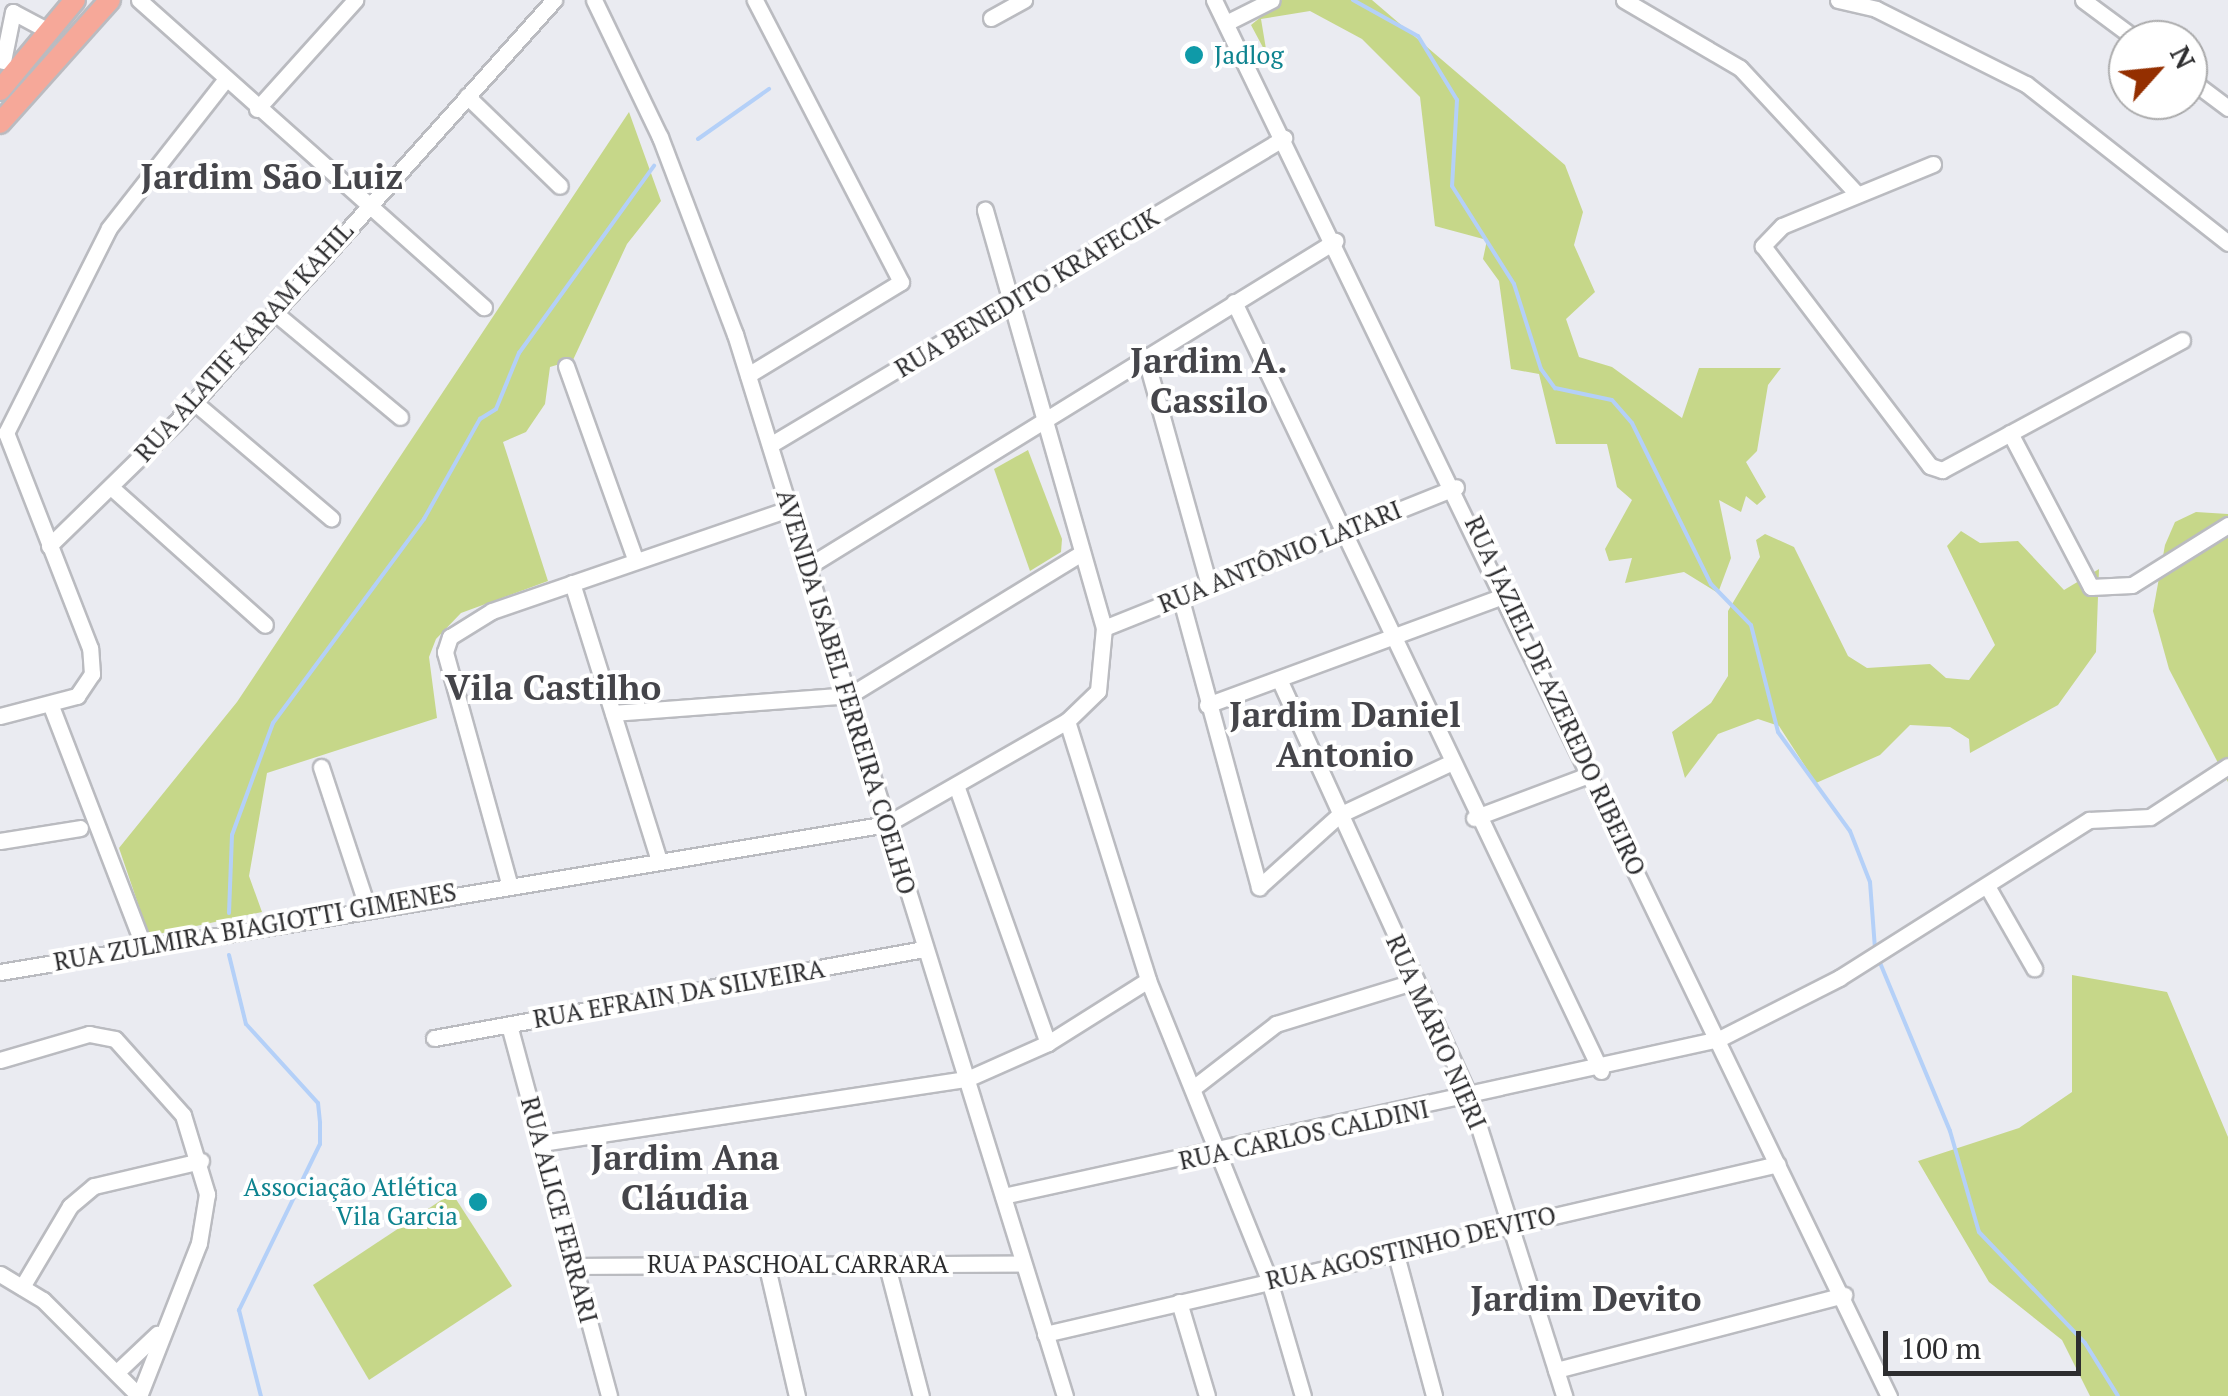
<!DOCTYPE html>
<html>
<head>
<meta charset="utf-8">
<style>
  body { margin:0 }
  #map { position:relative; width:2228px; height:1396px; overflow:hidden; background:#eaebf1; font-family:"PT Serif",serif }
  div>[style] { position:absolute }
  .green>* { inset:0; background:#c6d789 }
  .stream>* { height:4px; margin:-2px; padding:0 2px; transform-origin:2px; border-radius:2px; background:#b4d0f8 }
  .roads { filter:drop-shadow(2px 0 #babbc0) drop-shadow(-2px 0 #babbc0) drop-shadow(0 2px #babbc0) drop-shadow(0 -2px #babbc0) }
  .minor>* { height:15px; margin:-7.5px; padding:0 7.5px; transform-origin:7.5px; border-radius:7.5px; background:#fff }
  .major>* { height:20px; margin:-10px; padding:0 10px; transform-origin:10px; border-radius:10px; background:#f6a899 }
  .dots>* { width:28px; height:28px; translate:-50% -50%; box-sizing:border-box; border:5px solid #fff; border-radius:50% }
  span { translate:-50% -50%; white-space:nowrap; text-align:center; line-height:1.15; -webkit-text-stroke:8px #fff; paint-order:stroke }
  .culture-label { font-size:25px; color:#0d838f }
  .left { translate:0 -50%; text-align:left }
  .right { translate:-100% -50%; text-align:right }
  .street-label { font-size:25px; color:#2d2d2f }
  .district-label { font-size:35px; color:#45454a; font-weight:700 }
  .north { position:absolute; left:2108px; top:20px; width:100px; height:100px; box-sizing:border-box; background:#fff; border:2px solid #ababac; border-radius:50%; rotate:63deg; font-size:28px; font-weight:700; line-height:40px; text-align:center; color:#2d2d2f }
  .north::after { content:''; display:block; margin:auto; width:35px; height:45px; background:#942f00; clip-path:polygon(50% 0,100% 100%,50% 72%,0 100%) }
  .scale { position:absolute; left:1883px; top:1331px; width:198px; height:45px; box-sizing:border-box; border:5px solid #2d2d2f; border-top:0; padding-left:12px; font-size:30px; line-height:35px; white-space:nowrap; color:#2d2d2f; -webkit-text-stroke:8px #fff; paint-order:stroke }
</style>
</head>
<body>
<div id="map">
  <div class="green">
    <div style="clip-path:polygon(1282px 0,1372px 0,1565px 165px,1583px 212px,1574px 245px,1595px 292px,1566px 319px,1579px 357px,1612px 367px,1682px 418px,1699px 368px,1781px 368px,1768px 385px,1757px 451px,1746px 462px,1766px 497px,1757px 505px,1746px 496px,1741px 512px,1719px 500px,1731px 558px,1718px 593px,1684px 572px,1625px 583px,1632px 558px,1609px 561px,1605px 549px,1632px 500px,1617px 487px,1607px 444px,1556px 444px,1539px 374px,1511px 369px,1499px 281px,1483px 259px,1487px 240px,1435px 226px,1420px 97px,1362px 39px,1310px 11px,1261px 19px,1267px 55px,1251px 25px)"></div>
    <div style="clip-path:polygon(629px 112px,661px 201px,627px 244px,573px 360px,550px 367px,545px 404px,526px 432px,503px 442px,548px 581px,461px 613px,436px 639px,429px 657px,437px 718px,267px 773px,249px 876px,262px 912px,149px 936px,119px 848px,237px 702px)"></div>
    <div style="clip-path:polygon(1028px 450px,1062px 539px,1061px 552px,1030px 571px,994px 469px)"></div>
    <div style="clip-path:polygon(2196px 512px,2228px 514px,2228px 782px,2169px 669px,2153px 611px,2165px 545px,2175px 522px)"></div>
    <div style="clip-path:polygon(1961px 531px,1980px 543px,2018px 541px,2064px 590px,2099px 569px,2096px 652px,2058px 705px,1970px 753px,1969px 739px,1950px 727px,1910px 725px,1880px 755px,1816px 783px,1779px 726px,1758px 719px,1718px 734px,1685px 778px,1672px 732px,1711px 703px,1728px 676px,1728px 611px,1760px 557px,1756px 540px,1765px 534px,1794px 547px,1848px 656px,1867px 668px,1930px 664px,1946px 678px,1969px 680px,1995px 645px,1947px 546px)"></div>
    <div style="clip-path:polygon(2072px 975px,2167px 992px,2228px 1137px,2228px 1396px,2090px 1396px,2062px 1340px,1989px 1282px,1918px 1161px,2019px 1128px,2072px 1092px)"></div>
    <div style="clip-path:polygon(452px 1193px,512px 1286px,369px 1380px,313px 1285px)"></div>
  </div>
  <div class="stream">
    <div style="left:1353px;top:0;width:74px;rotate:29deg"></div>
    <div style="left:1418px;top:36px;width:75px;rotate:58.6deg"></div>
    <div style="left:1457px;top:100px;width:86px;rotate:93.3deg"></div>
    <div style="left:1452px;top:186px;width:116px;rotate:57.7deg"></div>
    <div style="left:1514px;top:284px;width:89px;rotate:72.4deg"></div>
    <div style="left:1541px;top:369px;width:24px;rotate:54deg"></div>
    <div style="left:1555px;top:388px;width:58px;rotate:11.9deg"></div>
    <div style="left:1612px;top:400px;width:30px;rotate:49deg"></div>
    <div style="left:1632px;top:423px;width:179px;rotate:63.9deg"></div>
    <div style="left:1711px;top:584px;width:57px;rotate:45.7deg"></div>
    <div style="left:1751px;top:625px;width:110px;rotate:75.8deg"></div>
    <div style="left:1778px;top:732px;width:122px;rotate:54deg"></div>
    <div style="left:1850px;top:831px;width:55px;rotate:68.6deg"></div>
    <div style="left:1870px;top:882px;width:66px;rotate:85.7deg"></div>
    <div style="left:698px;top:139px;width:87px;rotate:-35.2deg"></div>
    <div style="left:229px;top:913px;width:78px;rotate:-87.8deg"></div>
    <div style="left:232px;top:835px;width:119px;rotate:-69.9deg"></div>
    <div style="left:273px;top:723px;width:254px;rotate:-53.5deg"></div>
    <div style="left:424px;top:519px;width:115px;rotate:-60.8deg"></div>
    <div style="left:480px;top:419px;width:19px;rotate:-32deg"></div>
    <div style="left:496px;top:409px;width:61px;rotate:-67.7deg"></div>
    <div style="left:519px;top:353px;width:231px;rotate:-54.2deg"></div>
    <div style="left:229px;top:955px;width:71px;rotate:76.2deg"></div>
    <div style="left:246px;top:1024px;width:107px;rotate:47.7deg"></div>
    <div style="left:318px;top:1103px;width:20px;rotate:84deg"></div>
    <div style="left:320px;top:1123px;width:21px;rotate:90deg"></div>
    <div style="left:320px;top:1144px;width:185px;rotate:116deg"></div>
    <div style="left:239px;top:1310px;width:89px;rotate:75.7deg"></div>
    <div style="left:1878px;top:958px;width:187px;rotate:67.4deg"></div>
    <div style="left:1950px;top:1131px;width:105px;rotate:74deg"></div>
    <div style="left:1979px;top:1232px;width:153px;rotate:46.3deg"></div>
    <div style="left:2085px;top:1343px;width:62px;rotate:58.1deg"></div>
  </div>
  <div class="roads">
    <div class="minor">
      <div style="left:139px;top:0;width:462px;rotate:41.7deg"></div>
      <div style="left:594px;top:0;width:152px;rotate:64.3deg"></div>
      <div style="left:660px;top:137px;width:211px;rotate:69.2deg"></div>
      <div style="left:735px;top:334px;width:1112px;rotate:72.74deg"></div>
      <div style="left:1214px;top:0;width:1551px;rotate:64.2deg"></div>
      <div style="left:1624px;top:0;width:134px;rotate:30.4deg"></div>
      <div style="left:1740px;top:68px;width:171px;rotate:47.1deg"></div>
      <div style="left:1838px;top:0;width:39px;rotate:13deg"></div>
      <div style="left:1876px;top:9px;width:168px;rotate:26.6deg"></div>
      <div style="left:2026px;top:84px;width:257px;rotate:38.2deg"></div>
      <div style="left:2083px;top:0;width:67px;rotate:36.5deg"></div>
      <div style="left:991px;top:18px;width:38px;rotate:-29deg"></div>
      <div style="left:1226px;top:23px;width:51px;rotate:-26.6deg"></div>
      <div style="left:3px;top:61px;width:50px;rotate:-78.5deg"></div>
      <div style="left:13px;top:12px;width:38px;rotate:28deg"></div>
      <div style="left:2188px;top:78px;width:50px;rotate:36.9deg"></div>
      <div style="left:467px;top:96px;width:129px;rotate:44.1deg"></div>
      <div style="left:257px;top:109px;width:147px;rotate:-48deg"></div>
      <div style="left:1933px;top:164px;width:163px;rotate:157.7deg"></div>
      <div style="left:1782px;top:226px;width:28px;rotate:134deg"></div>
      <div style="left:1763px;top:246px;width:276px;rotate:52.8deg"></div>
      <div style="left:1930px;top:466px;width:13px;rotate:18deg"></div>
      <div style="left:1942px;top:470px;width:273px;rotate:-28.4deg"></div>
      <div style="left:1234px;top:302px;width:852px;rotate:64.49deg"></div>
      <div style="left:274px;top:312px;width:164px;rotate:39.8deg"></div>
      <div style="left:1145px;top:356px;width:238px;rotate:74.4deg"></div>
      <div style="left:566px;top:366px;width:205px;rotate:70.3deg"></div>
      <div style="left:748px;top:375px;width:179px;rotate:-31.3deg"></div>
      <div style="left:901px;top:282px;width:318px;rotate:-117.4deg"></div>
      <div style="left:194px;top:402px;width:180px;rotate:40.3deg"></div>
      <div style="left:2010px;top:433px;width:174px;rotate:62.3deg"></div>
      <div style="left:2091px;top:587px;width:41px;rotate:-2.8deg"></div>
      <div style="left:2132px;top:585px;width:113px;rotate:-32deg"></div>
      <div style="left:770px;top:445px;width:599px;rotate:-30.85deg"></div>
      <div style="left:112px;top:488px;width:205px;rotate:41.8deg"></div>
      <div style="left:49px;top:546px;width:177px;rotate:-44.3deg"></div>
      <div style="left:176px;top:422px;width:567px;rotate:-48.15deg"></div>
      <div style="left:807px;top:567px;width:621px;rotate:-31.69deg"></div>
      <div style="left:572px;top:583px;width:290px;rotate:72.6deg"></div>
      <div style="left:1180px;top:596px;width:302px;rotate:74.8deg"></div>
      <div style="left:1259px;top:887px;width:108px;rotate:-42deg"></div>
      <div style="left:1339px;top:815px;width:120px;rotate:-25.1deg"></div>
      <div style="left:1104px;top:628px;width:379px;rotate:-21.8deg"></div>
      <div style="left:1279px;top:679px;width:461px;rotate:65.5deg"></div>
      <div style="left:1470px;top:1099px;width:312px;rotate:72.4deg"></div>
      <div style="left:1207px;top:705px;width:322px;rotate:-20.2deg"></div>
      <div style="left:51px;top:706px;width:256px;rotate:68.9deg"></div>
      <div style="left:613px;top:713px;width:238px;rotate:-4.3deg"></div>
      <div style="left:850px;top:695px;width:272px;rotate:-31.5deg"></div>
      <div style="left:0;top:716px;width:80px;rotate:-14.6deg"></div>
      <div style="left:77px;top:696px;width:27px;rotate:-56deg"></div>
      <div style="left:92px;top:674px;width:26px;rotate:-94deg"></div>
      <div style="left:90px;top:648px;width:231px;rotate:-111.3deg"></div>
      <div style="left:6px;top:433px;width:229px;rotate:-63.3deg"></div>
      <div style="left:109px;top:228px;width:189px;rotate:-51.9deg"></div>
      <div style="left:1067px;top:721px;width:271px;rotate:72.6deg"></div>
      <div style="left:1148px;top:980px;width:323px;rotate:68deg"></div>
      <div style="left:1269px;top:1280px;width:121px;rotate:73.7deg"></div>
      <div style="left:321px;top:767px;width:150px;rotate:71.7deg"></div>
      <div style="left:957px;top:788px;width:271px;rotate:70.4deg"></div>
      <div style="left:1474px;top:818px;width:125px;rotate:-20.6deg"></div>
      <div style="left:0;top:841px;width:81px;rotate:-9.2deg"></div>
      <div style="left:509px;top:883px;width:240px;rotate:-105.5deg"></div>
      <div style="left:445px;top:652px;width:16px;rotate:-72deg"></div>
      <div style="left:450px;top:637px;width:49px;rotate:-31.8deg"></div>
      <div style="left:492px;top:611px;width:314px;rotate:-19deg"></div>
      <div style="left:1987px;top:886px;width:95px;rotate:60.2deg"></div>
      <div style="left:0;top:972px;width:899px;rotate:-9.47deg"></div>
      <div style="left:887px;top:824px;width:207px;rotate:-29.8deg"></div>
      <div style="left:1067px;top:721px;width:43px;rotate:-44.1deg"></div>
      <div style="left:1098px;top:691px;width:63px;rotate:-84.6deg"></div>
      <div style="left:1104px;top:628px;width:435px;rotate:-105.9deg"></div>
      <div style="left:509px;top:1025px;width:384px;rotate:74.9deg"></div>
      <div style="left:434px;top:1038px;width:499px;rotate:-10.3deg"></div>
      <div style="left:0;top:1060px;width:93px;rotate:-16.3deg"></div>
      <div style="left:89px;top:1034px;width:26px;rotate:11deg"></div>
      <div style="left:115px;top:1039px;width:102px;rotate:48.2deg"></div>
      <div style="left:183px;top:1115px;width:83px;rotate:73.1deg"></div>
      <div style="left:207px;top:1194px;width:50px;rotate:99.3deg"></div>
      <div style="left:199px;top:1243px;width:164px;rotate:111.4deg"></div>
      <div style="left:1197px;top:1085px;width:100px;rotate:-37.7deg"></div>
      <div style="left:1276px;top:1024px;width:146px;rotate:-17.1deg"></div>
      <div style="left:542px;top:1143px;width:430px;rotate:-8.6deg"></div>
      <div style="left:967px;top:1079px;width:89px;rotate:-24deg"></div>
      <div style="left:1048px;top:1043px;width:118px;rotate:-32.2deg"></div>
      <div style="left:1003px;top:1196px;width:733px;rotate:-12.37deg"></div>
      <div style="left:1719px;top:1039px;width:135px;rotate:-26.9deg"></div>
      <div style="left:1839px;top:978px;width:296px;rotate:-32.3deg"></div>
      <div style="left:2089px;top:820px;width:61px;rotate:-2.8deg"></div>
      <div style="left:2150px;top:817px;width:93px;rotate:-33.2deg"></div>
      <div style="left:1395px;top:1251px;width:150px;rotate:74.9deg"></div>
      <div style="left:886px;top:1262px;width:138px;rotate:75.4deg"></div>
      <div style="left:766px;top:1263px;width:137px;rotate:76.9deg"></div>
      <div style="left:574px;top:1266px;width:447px;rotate:-0.3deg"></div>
      <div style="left:0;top:1274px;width:50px;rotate:31.2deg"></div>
      <div style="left:43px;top:1300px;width:136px;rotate:45deg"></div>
      <div style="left:22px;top:1287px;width:94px;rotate:-59.3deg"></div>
      <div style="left:70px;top:1206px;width:31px;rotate:-40deg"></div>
      <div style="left:94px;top:1186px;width:110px;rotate:-13.2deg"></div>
      <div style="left:1179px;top:1302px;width:98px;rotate:73.4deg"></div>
      <div style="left:1045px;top:1334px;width:752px;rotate:-13.06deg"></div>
      <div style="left:1556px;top:1370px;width:298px;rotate:-14.6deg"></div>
      <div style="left:118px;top:1371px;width:54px;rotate:-43.5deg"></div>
    </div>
    <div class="major">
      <div style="left:0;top:90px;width:117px;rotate:-50.2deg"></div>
      <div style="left:0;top:123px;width:165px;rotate:-48.2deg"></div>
    </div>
  </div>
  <div class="dots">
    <div style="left:1194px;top:55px;background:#0f9aa8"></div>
    <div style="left:478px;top:1202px;background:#0f9aa8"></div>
  </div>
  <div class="culture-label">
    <span class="left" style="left:1214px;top:55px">Jadlog</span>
    <span class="right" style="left:458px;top:1202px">Associação Atlética<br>Vila Garcia</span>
  </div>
  <div class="street-label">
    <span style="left:1027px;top:293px;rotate:-31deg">RUA BENEDITO KRAFECIK</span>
    <span style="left:244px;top:342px;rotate:-48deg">RUA ALATIF KARAM KAHIL</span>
    <span style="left:1280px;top:557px;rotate:-22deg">RUA ANTÔNIO LATARI</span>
    <span style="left:846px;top:692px;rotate:73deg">AVENIDA ISABEL FERREIRA COELHO</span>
    <span style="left:1555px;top:696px;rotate:65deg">RUA JAZIEL DE AZEREDO RIBEIRO</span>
    <span style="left:255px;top:927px;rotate:-10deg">RUA ZULMIRA BIAGIOTTI GIMENES</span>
    <span style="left:679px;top:994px;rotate:-10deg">RUA EFRAIN DA SILVEIRA</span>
    <span style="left:1436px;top:1032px;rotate:66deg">RUA MÁRIO NIERI</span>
    <span style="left:1304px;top:1135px;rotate:-12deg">RUA CARLOS CALDINI</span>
    <span style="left:559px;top:1210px;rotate:75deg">RUA ALICE FERRARI</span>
    <span style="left:1411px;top:1248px;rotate:-13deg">RUA AGOSTINHO DEVITO</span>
    <span style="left:798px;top:1264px">RUA PASCHOAL CARRARA</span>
  </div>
  <div class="district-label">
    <span style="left:272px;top:176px">Jardim São Luiz</span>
    <span style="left:1209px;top:380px">Jardim A.<br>Cassilo</span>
    <span style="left:553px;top:687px">Vila Castilho</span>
    <span style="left:1345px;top:734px">Jardim Daniel<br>Antonio</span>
    <span style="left:685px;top:1177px">Jardim Ana<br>Cláudia</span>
    <span style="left:1586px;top:1298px">Jardim Devito</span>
  </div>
  <div class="north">N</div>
  <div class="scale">100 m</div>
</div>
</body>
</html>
